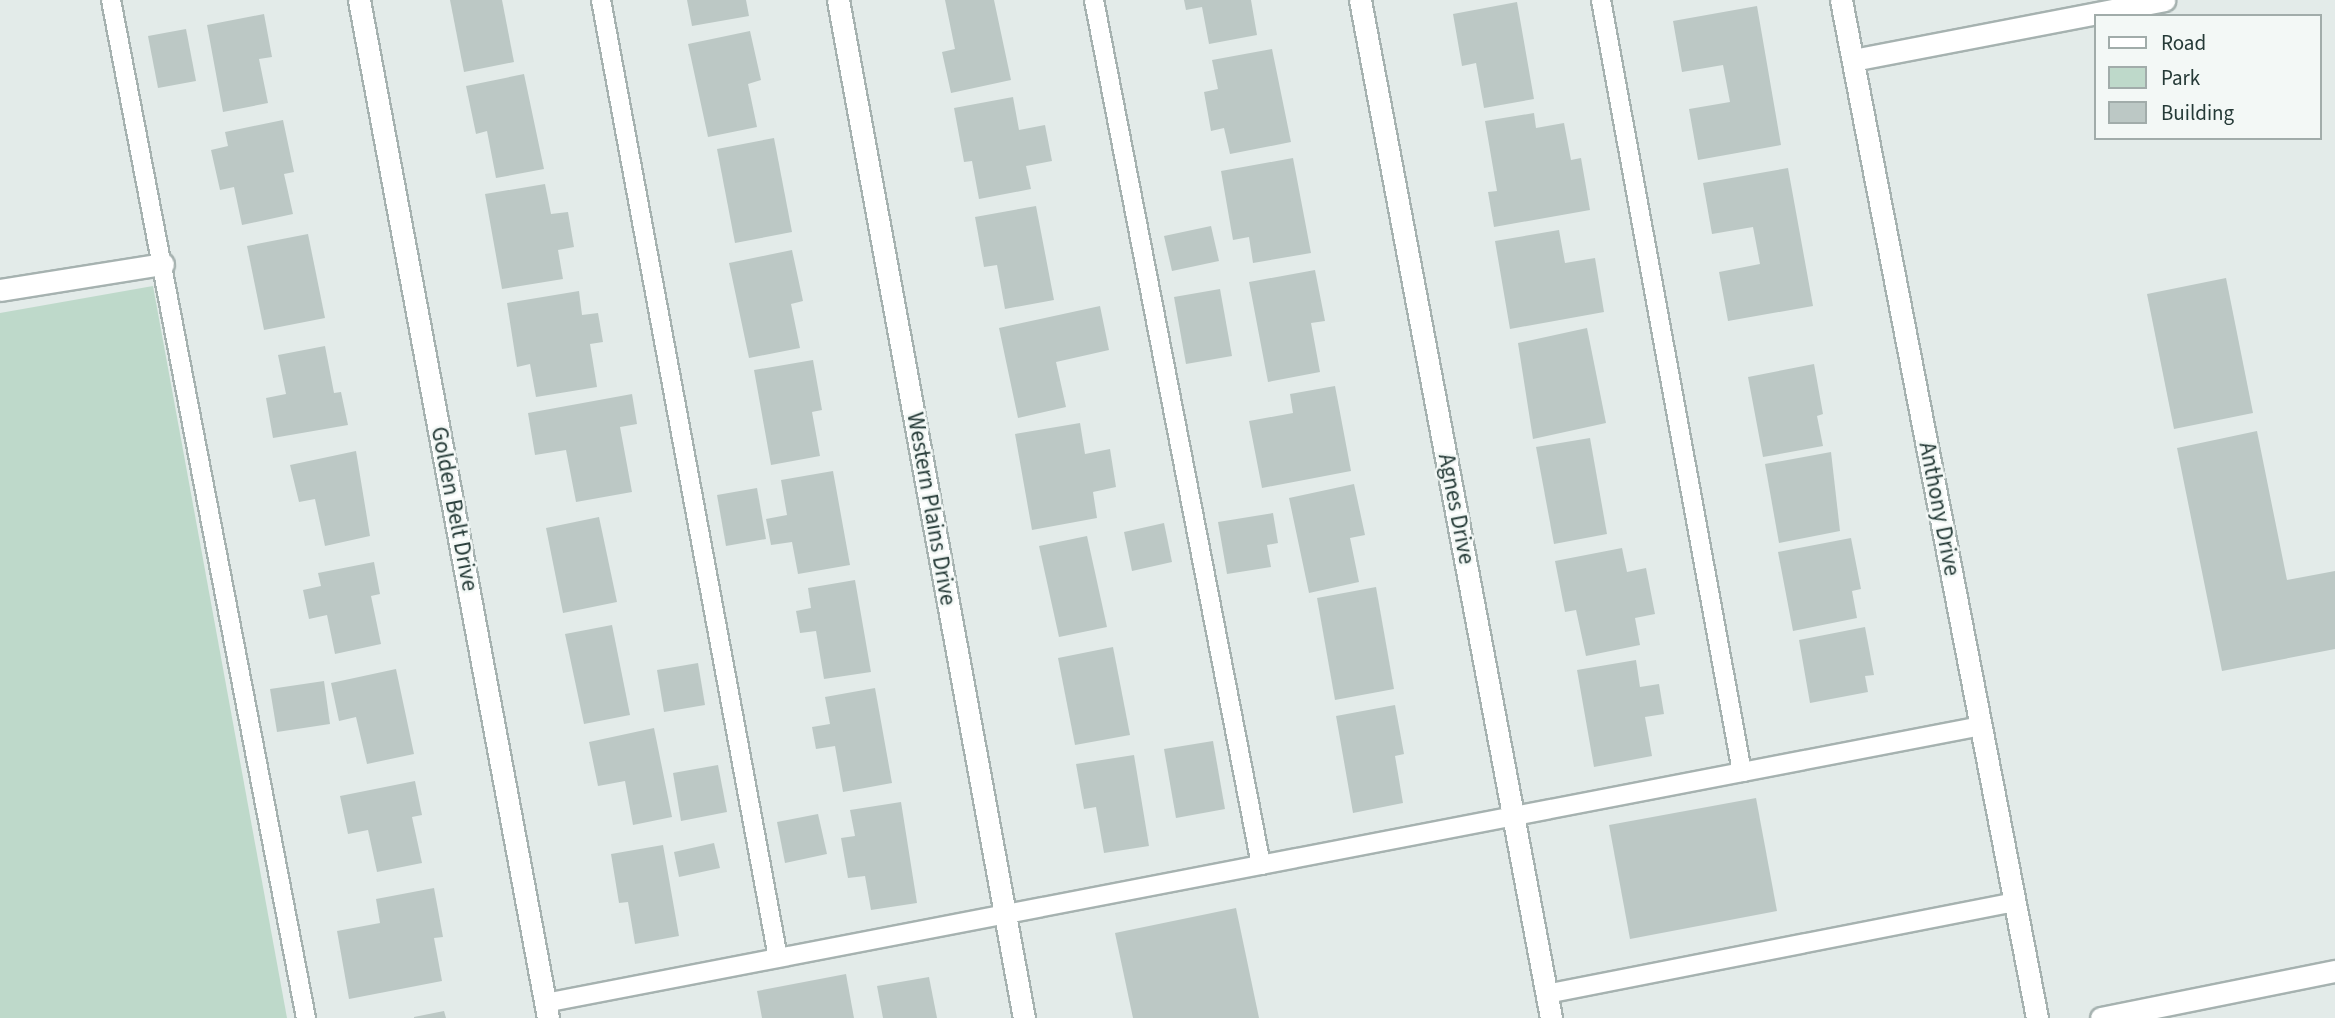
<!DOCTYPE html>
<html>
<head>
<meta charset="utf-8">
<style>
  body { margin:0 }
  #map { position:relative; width:2335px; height:1018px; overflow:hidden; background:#e3ebe9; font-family:"Source Sans 3",sans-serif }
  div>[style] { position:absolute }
  .green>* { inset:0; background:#bed9ca }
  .building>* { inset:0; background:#bcc8c5 }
  .roads { filter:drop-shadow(2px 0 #a6b2b0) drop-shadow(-2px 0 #a6b2b0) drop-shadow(0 2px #a6b2b0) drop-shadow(0 -2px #a6b2b0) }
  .lane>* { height:18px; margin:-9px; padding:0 9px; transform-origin:9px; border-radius:9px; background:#fff }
  .street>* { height:21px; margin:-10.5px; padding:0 10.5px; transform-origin:10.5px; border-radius:10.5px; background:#fff }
  .secondary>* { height:21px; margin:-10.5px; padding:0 10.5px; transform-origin:10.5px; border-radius:10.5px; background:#fff }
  span { translate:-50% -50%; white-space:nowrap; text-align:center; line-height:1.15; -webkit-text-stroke:5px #f3f8f6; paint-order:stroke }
  .street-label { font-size:23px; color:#253a37 }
  .legend { position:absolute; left:2094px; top:14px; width:228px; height:126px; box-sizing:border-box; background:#f3f8f6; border:2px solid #a1acaa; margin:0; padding:9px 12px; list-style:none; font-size:21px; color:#253a37 }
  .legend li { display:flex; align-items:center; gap:14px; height:35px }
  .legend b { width:35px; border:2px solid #a1acaa }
</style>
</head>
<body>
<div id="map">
  <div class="green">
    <div style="clip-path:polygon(153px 286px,287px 1018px,0 1018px,0 313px)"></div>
  </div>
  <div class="building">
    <div style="clip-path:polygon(450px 0,502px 0,514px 62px,464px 72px)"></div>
    <div style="clip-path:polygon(687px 0,746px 0,749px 16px,692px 26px)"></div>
    <div style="clip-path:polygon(945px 0,994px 0,1011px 80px,951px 93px,942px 52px,955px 49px)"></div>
    <div style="clip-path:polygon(1184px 0,1251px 0,1257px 35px,1209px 44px,1202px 7px,1186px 10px)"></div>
    <div style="clip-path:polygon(1517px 2px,1534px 99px,1484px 108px,1476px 63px,1462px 66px,1453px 14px)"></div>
    <div style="clip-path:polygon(1757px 6px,1781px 145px,1698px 160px,1689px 109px,1730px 102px,1723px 65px,1682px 72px,1673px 21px)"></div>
    <div style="clip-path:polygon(264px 14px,272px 57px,259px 59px,268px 103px,223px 112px,207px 25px)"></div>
    <div style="clip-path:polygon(186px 29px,196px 81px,158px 88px,148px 36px)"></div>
    <div style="clip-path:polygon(750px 31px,761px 80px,748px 84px,757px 127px,708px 137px,688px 44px)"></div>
    <div style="clip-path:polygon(1272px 49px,1291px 142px,1230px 154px,1224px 128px,1211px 131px,1204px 92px,1218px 89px,1212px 60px)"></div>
    <div style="clip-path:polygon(524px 74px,544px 169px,496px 178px,487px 131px,476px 134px,466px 86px)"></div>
    <div style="clip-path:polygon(1013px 97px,1019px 130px,1045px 125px,1052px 161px,1026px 166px,1031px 189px,979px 199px,972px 161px,964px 162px,954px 108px)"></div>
    <div style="clip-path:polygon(1534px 113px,1536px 128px,1564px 123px,1571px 160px,1581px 158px,1590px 210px,1494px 227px,1488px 192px,1497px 191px,1485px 121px)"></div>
    <div style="clip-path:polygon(283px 120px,294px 172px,284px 174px,293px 214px,242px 225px,234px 187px,220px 190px,211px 150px,228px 146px,225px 132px)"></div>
    <div style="clip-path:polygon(774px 138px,792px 232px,735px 243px,717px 149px)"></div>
    <div style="clip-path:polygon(1293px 158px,1311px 253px,1253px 263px,1249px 237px,1233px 240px,1221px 171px)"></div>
    <div style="clip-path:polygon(1788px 168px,1813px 306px,1728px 321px,1719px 272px,1760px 264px,1753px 227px,1712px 234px,1703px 183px)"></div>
    <div style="clip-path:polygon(545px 184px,551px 214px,568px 212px,574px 247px,558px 250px,563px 279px,502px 289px,485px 194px)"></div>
    <div style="clip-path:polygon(1036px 206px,1054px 300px,1005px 309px,997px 265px,984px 267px,975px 217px)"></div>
    <div style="clip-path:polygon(1211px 226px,1219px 261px,1172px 271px,1164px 236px)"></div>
    <div style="clip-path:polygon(1559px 230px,1565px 263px,1595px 258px,1604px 312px,1510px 329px,1495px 241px)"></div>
    <div style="clip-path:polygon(308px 234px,325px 318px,264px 330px,247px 246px)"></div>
    <div style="clip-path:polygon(792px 250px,803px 301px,791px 304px,800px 348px,749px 358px,729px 263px)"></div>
    <div style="clip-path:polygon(1315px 270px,1325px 321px,1311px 323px,1320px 372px,1268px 382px,1249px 282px)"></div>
    <div style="clip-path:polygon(2226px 278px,2253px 413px,2174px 429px,2147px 294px)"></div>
    <div style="clip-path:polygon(1220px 289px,1232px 356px,1186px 364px,1174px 297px)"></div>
    <div style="clip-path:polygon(579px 291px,582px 315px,598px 313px,603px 342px,590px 344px,597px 387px,536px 397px,530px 364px,517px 367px,507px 303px)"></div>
    <div style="clip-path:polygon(1100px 306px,1109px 350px,1056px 362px,1066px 407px,1018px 418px,999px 328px)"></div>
    <div style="clip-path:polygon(1587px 328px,1606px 423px,1533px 439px,1518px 343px)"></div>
    <div style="clip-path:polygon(325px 346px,334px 393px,341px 392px,348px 425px,273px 438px,266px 398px,286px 394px,278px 355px)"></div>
    <div style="clip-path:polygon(813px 360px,822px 410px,812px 412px,820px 456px,771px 465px,754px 370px)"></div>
    <div style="clip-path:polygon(1814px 364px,1823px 414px,1817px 416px,1823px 446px,1763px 457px,1748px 377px)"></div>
    <div style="clip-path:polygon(1335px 386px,1351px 471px,1262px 488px,1249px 421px,1293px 413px,1290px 394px)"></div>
    <div style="clip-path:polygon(632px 394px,637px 424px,620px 427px,632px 492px,576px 502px,566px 450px,535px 455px,528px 413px)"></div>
    <div style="clip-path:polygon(1080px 423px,1085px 454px,1110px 449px,1116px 487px,1093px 492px,1097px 518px,1032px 530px,1015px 434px)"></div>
    <div style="clip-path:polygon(2257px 431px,2287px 580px,2335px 571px,2335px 649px,2222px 671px,2177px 448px)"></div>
    <div style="clip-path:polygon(1590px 438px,1607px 534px,1554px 544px,1536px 447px)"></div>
    <div style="clip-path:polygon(356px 451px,370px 536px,325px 546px,315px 499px,299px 502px,290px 465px)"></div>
    <div style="clip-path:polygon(1831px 452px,1840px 531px,1779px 543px,1765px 464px)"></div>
    <div style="clip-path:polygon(833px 471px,850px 565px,798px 574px,792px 542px,771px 545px,766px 519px,787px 515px,781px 480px)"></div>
    <div style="clip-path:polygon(1354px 484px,1365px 535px,1350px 538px,1359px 582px,1309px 593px,1289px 498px)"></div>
    <div style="clip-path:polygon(757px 488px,766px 539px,726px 546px,717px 495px)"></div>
    <div style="clip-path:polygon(1273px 513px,1278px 543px,1267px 545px,1271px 567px,1227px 574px,1218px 522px)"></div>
    <div style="clip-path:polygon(599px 517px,617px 602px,563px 613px,546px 528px)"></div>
    <div style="clip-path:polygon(1164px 523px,1172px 562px,1132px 571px,1124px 532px)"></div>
    <div style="clip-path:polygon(1087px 536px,1107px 627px,1059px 637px,1039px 546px)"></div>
    <div style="clip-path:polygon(1851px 538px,1861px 589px,1852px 591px,1857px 618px,1793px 631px,1778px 552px)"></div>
    <div style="clip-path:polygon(1622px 548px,1627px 572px,1646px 568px,1655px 614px,1635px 618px,1640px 645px,1586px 656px,1576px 610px,1565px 612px,1555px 561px)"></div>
    <div style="clip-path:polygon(374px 562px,380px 594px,371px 596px,381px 644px,335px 654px,327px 615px,309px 619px,303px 590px,321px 586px,318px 573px)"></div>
    <div style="clip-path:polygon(855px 580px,871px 672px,824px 679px,816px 631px,800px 633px,796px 611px,811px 608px,808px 588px)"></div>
    <div style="clip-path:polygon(1376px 587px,1394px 689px,1335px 700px,1317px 598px)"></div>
    <div style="clip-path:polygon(612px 625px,630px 715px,584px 724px,565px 634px)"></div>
    <div style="clip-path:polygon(1865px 627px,1874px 675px,1865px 676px,1868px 692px,1810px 703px,1799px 640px)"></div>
    <div style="clip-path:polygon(1113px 647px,1130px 735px,1075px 745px,1058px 658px)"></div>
    <div style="clip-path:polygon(1636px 660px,1640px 687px,1659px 684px,1664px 714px,1645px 717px,1652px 756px,1594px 767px,1577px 670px)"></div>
    <div style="clip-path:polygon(698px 663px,705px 705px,664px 712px,657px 670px)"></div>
    <div style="clip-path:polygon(396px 669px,414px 754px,367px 764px,356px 717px,339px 721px,331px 683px)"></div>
    <div style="clip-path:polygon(324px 681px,330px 724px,277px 732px,270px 689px)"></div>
    <div style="clip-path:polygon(875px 688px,892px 783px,843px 792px,835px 746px,816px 749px,812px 727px,830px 724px,825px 697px)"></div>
    <div style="clip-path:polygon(1395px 705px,1404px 754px,1395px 756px,1403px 803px,1353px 813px,1336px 716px)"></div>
    <div style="clip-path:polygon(654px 728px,672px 817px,633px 825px,625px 781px,598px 786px,589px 742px)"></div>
    <div style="clip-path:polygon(1213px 741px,1225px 809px,1176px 818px,1164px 749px)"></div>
    <div style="clip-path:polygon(1134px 755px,1149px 846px,1104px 853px,1096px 807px,1084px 809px,1076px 764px)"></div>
    <div style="clip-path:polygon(718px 765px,727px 812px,681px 821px,673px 773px)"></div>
    <div style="clip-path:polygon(415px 781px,422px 815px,412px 817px,422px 863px,377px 872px,368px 830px,348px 834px,340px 796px)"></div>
    <div style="clip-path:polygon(1756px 798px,1777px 911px,1630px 939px,1609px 825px)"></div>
    <div style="clip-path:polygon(901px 802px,917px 903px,871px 910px,865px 876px,848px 878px,841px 838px,855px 836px,850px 810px)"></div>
    <div style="clip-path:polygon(818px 814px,827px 854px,785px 863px,777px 822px)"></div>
    <div style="clip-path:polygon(714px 843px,720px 868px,679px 877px,674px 852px)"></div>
    <div style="clip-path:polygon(663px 845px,679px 936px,635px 944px,628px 902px,619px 903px,611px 854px)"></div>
    <div style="clip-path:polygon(434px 888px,443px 937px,434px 938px,442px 981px,349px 999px,337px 931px,380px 923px,376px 899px)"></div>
    <div style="clip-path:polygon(1236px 908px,1259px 1018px,1133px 1018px,1115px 933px)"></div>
    <div style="clip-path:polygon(846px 974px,854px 1018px,762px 1018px,757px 991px)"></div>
    <div style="clip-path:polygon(929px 977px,937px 1018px,883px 1018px,877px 986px)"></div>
    <div style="clip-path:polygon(444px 1011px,446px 1018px,414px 1018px,414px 1017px)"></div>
  </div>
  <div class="roads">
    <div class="lane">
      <div style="left:111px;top:0;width:1037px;rotate:79.16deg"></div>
      <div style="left:601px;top:0;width:974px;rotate:79.53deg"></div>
      <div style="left:1094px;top:0;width:881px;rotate:79.07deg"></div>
      <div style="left:1601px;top:0;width:785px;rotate:79.65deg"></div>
      <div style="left:1546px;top:994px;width:478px;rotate:-11.1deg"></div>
      <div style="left:545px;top:1003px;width:1462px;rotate:-10.92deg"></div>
    </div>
    <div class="street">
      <div style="left:359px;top:0;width:1035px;rotate:79.48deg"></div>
      <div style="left:838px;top:0;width:1035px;rotate:79.65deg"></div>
      <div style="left:1360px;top:0;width:1036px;rotate:79.37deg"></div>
      <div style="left:1841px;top:0;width:1037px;rotate:79.1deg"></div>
      <div style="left:1853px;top:60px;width:317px;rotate:-10.9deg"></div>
      <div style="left:0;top:290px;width:165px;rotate:-9.1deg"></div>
    </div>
    <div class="secondary">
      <div style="left:2101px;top:1018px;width:239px;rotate:-11.4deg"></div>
    </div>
  </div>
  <div class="street-label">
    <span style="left:454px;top:509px;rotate:79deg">Golden Belt Drive</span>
    <span style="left:931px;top:509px;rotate:80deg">Western Plains Drive</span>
    <span style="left:1456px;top:509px;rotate:79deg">Agnes Drive</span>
    <span style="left:1939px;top:509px;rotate:79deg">Anthony Drive</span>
  </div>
  <ul class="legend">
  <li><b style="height:9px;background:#fff"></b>Road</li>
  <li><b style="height:19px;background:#bed9ca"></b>Park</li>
  <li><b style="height:19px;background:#bcc8c5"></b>Building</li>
  </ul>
</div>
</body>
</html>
